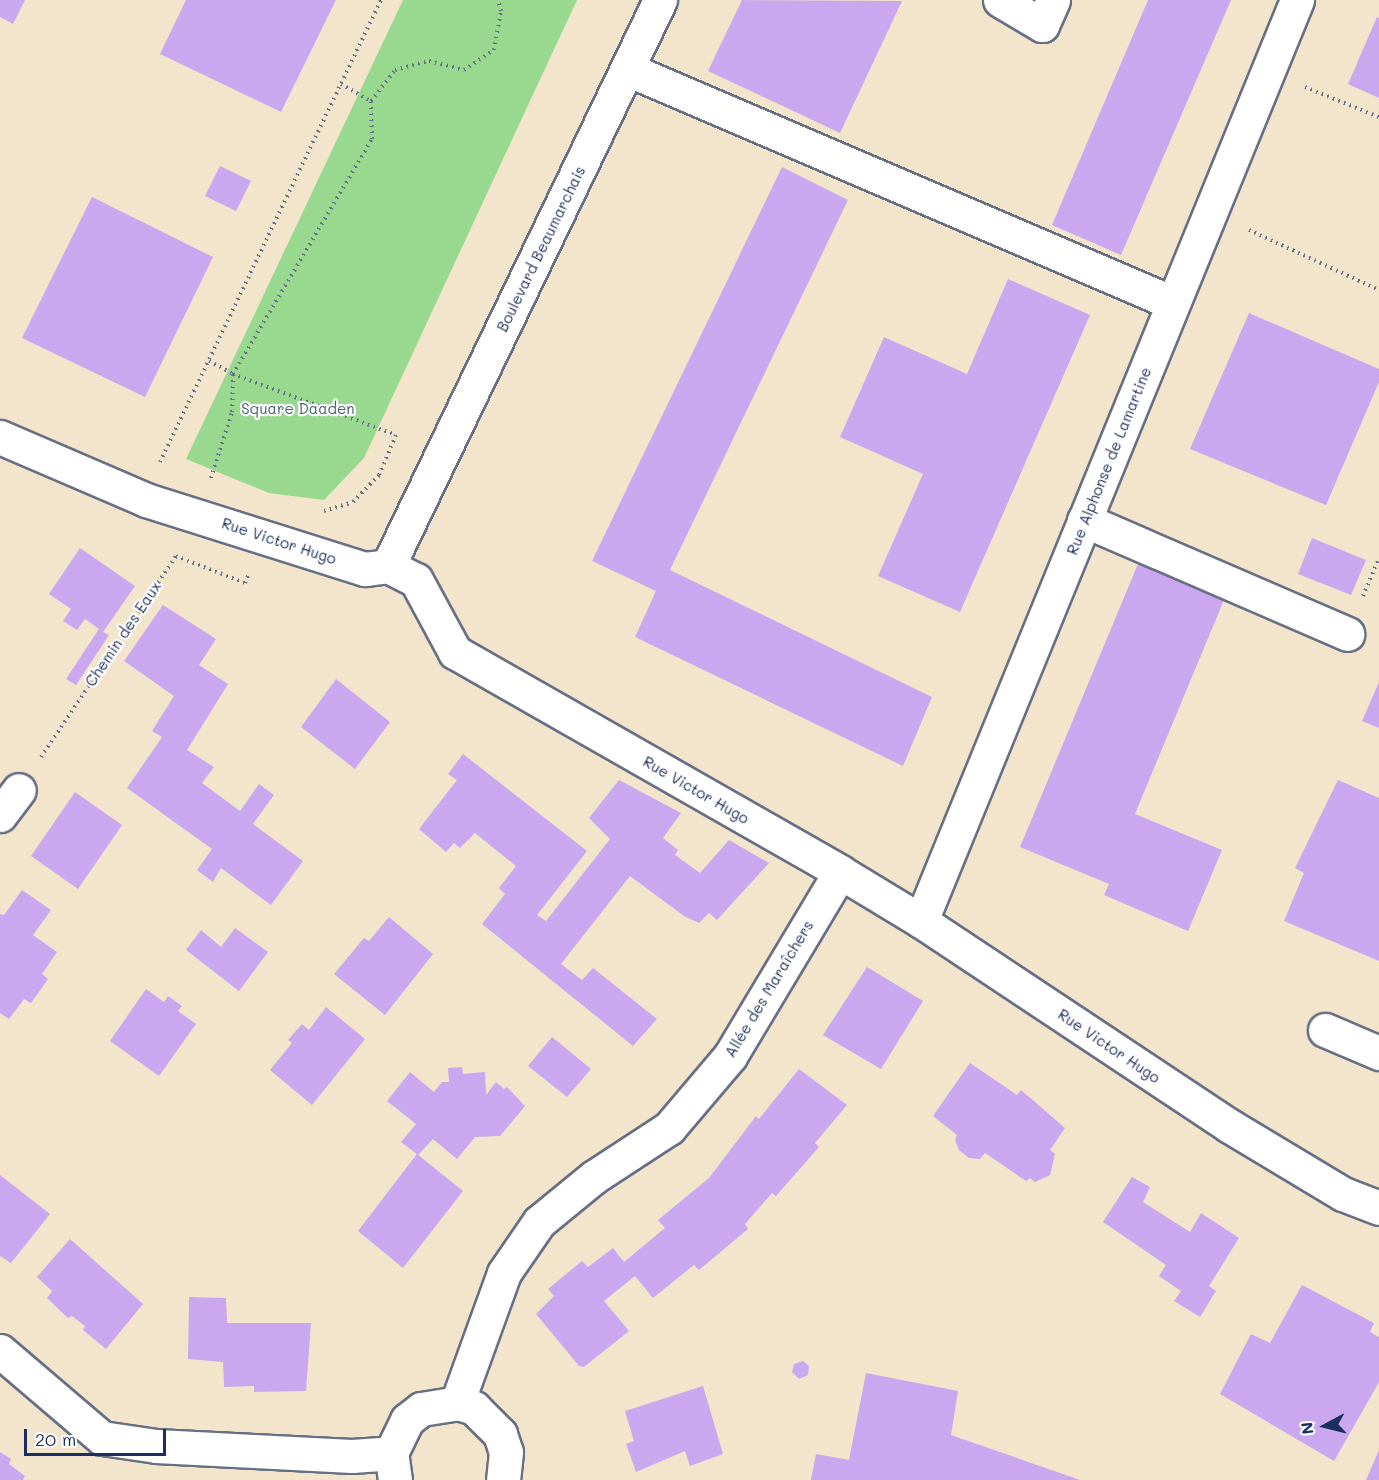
<!DOCTYPE html>
<html>
<head>
<meta charset="utf-8">
<style>
  body { margin:0 }
  #map { position:relative; width:1379px; height:1480px; overflow:hidden; background:#f3e5cc; font-family:Mali,sans-serif }
  div>[style] { position:absolute }
  .green>* { inset:0; background:#99d98f }
  .building>* { inset:0; background:#caa7ee }
  .path>* { height:4px; margin-top:-2px; transform-origin:0; background:repeating-linear-gradient(90deg,#676f84 0 1.5px,transparent 0 6px) }
  .roads { filter:drop-shadow(2px 0 #676f84) drop-shadow(-2px 0 #676f84) drop-shadow(0 2px #676f84) drop-shadow(0 -2px #676f84) }
  .minor>* { height:33px; margin:-16.5px; padding:0 16.5px; transform-origin:16.5px; border-radius:16.5px; background:#fff }
  span { translate:-50% -50%; white-space:nowrap; text-align:center; line-height:1.15; -webkit-text-stroke:4.5px #fff; paint-order:stroke }
  .street-label { font-size:15px; color:#1b2f5e }
  .park-label { font-size:15px; color:#41626d }
  .north { position:absolute; left:1295px; top:1396px; width:60px; height:60px; -webkit-text-stroke:4px #fff; paint-order:stroke; rotate:263deg; font-size:16px; font-weight:700; line-height:24px; text-align:center; color:#1b2f5e }
  .north::after { content:''; display:block; margin:auto; width:21px; height:27px; background:#1b2f5e; clip-path:polygon(50% 0,100% 100%,50% 72%,0 100%) }
  .scale { position:absolute; left:24px; top:1429px; width:142px; height:27px; box-sizing:border-box; border:3px solid #1b2f5e; border-top:0; padding-left:8px; font-size:18px; line-height:21px; white-space:nowrap; color:#1b2f5e; -webkit-text-stroke:4px #fff; paint-order:stroke }
</style>
</head>
<body>
<div id="map">
  <div class="green">
    <div style="clip-path:polygon(403px 0,577px 0,364px 458px,324px 500px,269px 493px,186px 459px)"></div>
  </div>
  <div class="building">
    <div style="clip-path:polygon(0 0,25px 0,13px 24px,0 17px)"></div>
    <div style="clip-path:polygon(186px 0,336px 0,281px 112px,160px 54px)"></div>
    <div style="clip-path:polygon(742px 0,902px 1px,840px 133px,708px 71px)"></div>
    <div style="clip-path:polygon(1148px 0,1231px 0,1121px 255px,1052px 225px)"></div>
    <div style="clip-path:polygon(1377px 17px,1379px 18px,1379px 98px,1348px 84px)"></div>
    <div style="clip-path:polygon(220px 166px,251px 181px,236px 211px,205px 196px)"></div>
    <div style="clip-path:polygon(782px 167px,848px 200px,670px 570px,932px 697px,903px 766px,635px 637px,656px 591px,592px 561px)"></div>
    <div style="clip-path:polygon(92px 197px,213px 257px,145px 397px,22px 338px)"></div>
    <div style="clip-path:polygon(1008px 279px,1090px 315px,960px 612px,878px 576px,923px 474px,840px 437px,884px 337px,967px 374px)"></div>
    <div style="clip-path:polygon(1249px 313px,1379px 369px,1379px 382px,1326px 505px,1190px 449px)"></div>
    <div style="clip-path:polygon(1312px 538px,1366px 560px,1351px 595px,1298px 574px)"></div>
    <div style="clip-path:polygon(80px 548px,135px 586px,103px 632px,109px 635px,76px 685px,66px 679px,99px 629px,85px 619px,77px 630px,63px 621px,71px 609px,49px 594px)"></div>
    <div style="clip-path:polygon(1140px 559px,1226px 595px,1135px 814px,1222px 850px,1188px 931px,1104px 895px,1109px 884px,1020px 847px)"></div>
    <div style="clip-path:polygon(163px 605px,216px 639px,199px 665px,228px 684px,187px 750px,214px 767px,202px 783px,240px 811px,259px 784px,274px 795px,253px 824px,303px 861px,271px 905px,221px 868px,213px 882px,197px 870px,212px 849px,127px 788px,162px 737px,152px 731px,174px 696px,124px 661px)"></div>
    <div style="clip-path:polygon(336px 679px,390px 722px,355px 769px,301px 727px)"></div>
    <div style="clip-path:polygon(1379px 682px,1379px 728px,1362px 721px)"></div>
    <div style="clip-path:polygon(463px 754px,587px 851px,537px 915px,546px 921px,610px 839px,589px 818px,619px 780px,681px 813px,663px 838px,678px 850px,675px 855px,700px 873px,729px 840px,769px 863px,717px 920px,709px 913px,699px 923px,684px 916px,630px 876px,561px 964px,582px 980px,593px 968px,657px 1019px,633px 1046px,482px 924px,505px 894px,499px 888px,516px 866px,475px 833px,460px 848px,454px 843px,446px 852px,419px 829px,457px 780px,448px 774px)"></div>
    <div style="clip-path:polygon(1338px 780px,1379px 798px,1379px 961px,1284px 921px,1304px 873px,1295px 868px)"></div>
    <div style="clip-path:polygon(75px 792px,122px 825px,78px 889px,31px 856px)"></div>
    <div style="clip-path:polygon(22px 890px,51px 910px,33px 935px,57px 952px,42px 974px,48px 979px,31px 1003px,24px 999px,9px 1019px,0 1013px,0 914px,4px 915px)"></div>
    <div style="clip-path:polygon(389px 917px,433px 954px,385px 1015px,334px 974px,364px 938px,369px 941px)"></div>
    <div style="clip-path:polygon(235px 928px,268px 952px,239px 991px,186px 950px,201px 930px,221px 947px)"></div>
    <div style="clip-path:polygon(867px 967px,923px 1001px,881px 1069px,823px 1035px)"></div>
    <div style="clip-path:polygon(146px 989px,164px 1002px,168px 996px,182px 1006px,178px 1011px,196px 1024px,159px 1076px,110px 1041px)"></div>
    <div style="clip-path:polygon(326px 1007px,365px 1039px,312px 1105px,270px 1070px,292px 1043px,288px 1040px,302px 1024px,309px 1030px)"></div>
    <div style="clip-path:polygon(552px 1037px,591px 1069px,567px 1097px,528px 1066px)"></div>
    <div style="clip-path:polygon(970px 1063px,1017px 1095px,1021px 1090px,1065px 1128px,1050px 1150px,1055px 1154px,1050px 1175px,1035px 1182px,1030px 1178px,1026px 1181px,985px 1153px,980px 1159px,969px 1158px,959px 1150px,955px 1140px,957px 1135px,933px 1116px)"></div>
    <div style="clip-path:polygon(462px 1067px,463px 1074px,485px 1072px,486px 1095px,496px 1082px,504px 1089px,507px 1087px,525px 1106px,500px 1136px,475px 1137px,457px 1159px,433px 1139px,418px 1155px,401px 1142px,416px 1124px,387px 1101px,410px 1072px,434px 1092px,442px 1082px,449px 1082px,448px 1068px)"></div>
    <div style="clip-path:polygon(799px 1069px,847px 1105px,815px 1143px,819px 1147px,776px 1196px,772px 1193px,745px 1224px,748px 1229px,699px 1270px,694px 1265px,653px 1298px,635px 1276px,604px 1301px,629px 1331px,584px 1367px,579px 1366px,536px 1314px,554px 1296px,548px 1289px,582px 1261px,588px 1267px,613px 1248px,624px 1262px,665px 1228px,658px 1220px,709px 1178px,756px 1116px,759px 1119px)"></div>
    <div style="clip-path:polygon(417px 1154px,463px 1191px,403px 1268px,358px 1231px)"></div>
    <div style="clip-path:polygon(0 1175px,50px 1214px,11px 1263px,0 1256px)"></div>
    <div style="clip-path:polygon(1132px 1177px,1150px 1187px,1143px 1202px,1190px 1232px,1201px 1213px,1239px 1238px,1209px 1286px,1216px 1291px,1200px 1317px,1174px 1301px,1181px 1291px,1159px 1276px,1166px 1265px,1103px 1222px)"></div>
    <div style="clip-path:polygon(70px 1239px,143px 1304px,106px 1349px,83px 1330px,85px 1326px,72px 1316px,68px 1318px,47px 1298px,52px 1291px,37px 1277px)"></div>
    <div style="clip-path:polygon(1302px 1285px,1374px 1323px,1370px 1332px,1379px 1337px,1379px 1382px,1334px 1461px,1220px 1394px,1251px 1334px,1270px 1343px)"></div>
    <div style="clip-path:polygon(189px 1297px,226px 1298px,227px 1323px,311px 1323px,306px 1391px,254px 1392px,254px 1386px,224px 1387px,223px 1362px,188px 1359px)"></div>
    <div style="clip-path:polygon(803px 1361px,809px 1366px,808px 1375px,799px 1379px,792px 1372px,794px 1364px)"></div>
    <div style="clip-path:polygon(866px 1373px,958px 1391px,951px 1435px,1080px 1480px,811px 1480px,816px 1454px,849px 1460px)"></div>
    <div style="clip-path:polygon(703px 1386px,723px 1454px,690px 1466px,685px 1451px,636px 1472px,626px 1444px,634px 1441px,625px 1411px)"></div>
    <div style="clip-path:polygon(1379px 1450px,1379px 1480px,1366px 1480px)"></div>
    <div style="clip-path:polygon(0 1452px,11px 1459px,9px 1464px,25px 1476px,23px 1480px,0 1480px)"></div>
  </div>
  <div class="path">
    <div style="left:341px;top:84px;width:34px;rotate:30deg"></div>
    <div style="left:1305px;top:87px;width:80px;rotate:22.1deg"></div>
    <div style="left:1249px;top:230px;width:143px;rotate:24.8deg"></div>
    <div style="left:209px;top:361px;width:27px;rotate:28deg"></div>
    <div style="left:233px;top:374px;width:174px;rotate:20.5deg"></div>
    <div style="left:396px;top:435px;width:43px;rotate:113deg"></div>
    <div style="left:379px;top:475px;width:5px;rotate:22deg"></div>
    <div style="left:160px;top:462px;width:512px;rotate:-64.44deg"></div>
    <div style="left:211px;top:478px;width:69px;rotate:-72.3deg"></div>
    <div style="left:232px;top:412px;width:38px;rotate:-88deg"></div>
    <div style="left:233px;top:374px;width:273px;rotate:-59.4deg"></div>
    <div style="left:372px;top:139px;width:38px;rotate:-92deg"></div>
    <div style="left:371px;top:101px;width:39px;rotate:-52deg"></div>
    <div style="left:395px;top:70px;width:35px;rotate:-15deg"></div>
    <div style="left:429px;top:61px;width:36px;rotate:14deg"></div>
    <div style="left:464px;top:70px;width:36px;rotate:-34deg"></div>
    <div style="left:494px;top:50px;width:40px;rotate:-80deg"></div>
    <div style="left:501px;top:11px;width:11px;rotate:-105deg"></div>
    <div style="left:324px;top:511px;width:30px;rotate:-17deg"></div>
    <div style="left:353px;top:502px;width:37px;rotate:-46deg"></div>
    <div style="left:1363px;top:596px;width:41px;rotate:-67.2deg"></div>
    <div style="left:41px;top:757px;width:242px;rotate:-56.1deg"></div>
    <div style="left:176px;top:556px;width:74px;rotate:21.4deg"></div>
    <div style="left:245px;top:583px;width:10px;rotate:-66deg"></div>
  </div>
  <div class="roads">
    <div class="minor">
      <div style="left:1000px;top:0;width:49px;rotate:30.8deg"></div>
      <div style="left:1042px;top:25px;width:27px;rotate:-66deg"></div>
      <div style="left:627px;top:69px;width:594px;rotate:23.2deg"></div>
      <div style="left:0;top:437px;width:159px;rotate:23.3deg"></div>
      <div style="left:146px;top:500px;width:230px;rotate:17.5deg"></div>
      <div style="left:365px;top:569px;width:23px;rotate:-7deg"></div>
      <div style="left:388px;top:566px;width:31px;rotate:27deg"></div>
      <div style="left:416px;top:580px;width:82px;rotate:61.6deg"></div>
      <div style="left:455px;top:652px;width:443px;rotate:29.7deg"></div>
      <div style="left:840px;top:872px;width:95px;rotate:31.2deg"></div>
      <div style="left:921px;top:921px;width:369px;rotate:33.6deg"></div>
      <div style="left:1228px;top:1125px;width:134px;rotate:31deg"></div>
      <div style="left:1343px;top:1194px;width:39px;rotate:21deg"></div>
      <div style="left:1084px;top:520px;width:287px;rotate:23.4deg"></div>
      <div style="left:388px;top:566px;width:628px;rotate:-64.33deg"></div>
      <div style="left:0;top:815px;width:31px;rotate:-53deg"></div>
      <div style="left:921px;top:921px;width:995px;rotate:-67.79deg"></div>
      <div style="left:1325px;top:1030px;width:59px;rotate:23.1deg"></div>
      <div style="left:0;top:1351px;width:134px;rotate:40.5deg"></div>
      <div style="left:102px;top:1438px;width:55px;rotate:8.4deg"></div>
      <div style="left:156px;top:1446px;width:196px;rotate:2.9deg"></div>
      <div style="left:352px;top:1456px;width:39px;rotate:-4deg"></div>
      <div style="left:457px;top:1403px;width:138px;rotate:-70.1deg"></div>
      <div style="left:504px;top:1273px;width:62px;rotate:-55.5deg"></div>
      <div style="left:539px;top:1222px;width:71px;rotate:-39.3deg"></div>
      <div style="left:594px;top:1177px;width:90px;rotate:-33.2deg"></div>
      <div style="left:669px;top:1128px;width:94px;rotate:-49.7deg"></div>
      <div style="left:730px;top:1056px;width:214px;rotate:-59.1deg"></div>
      <div style="left:395px;top:1480px;width:27px;rotate:-98deg"></div>
      <div style="left:391px;top:1453px;width:37px;rotate:-64deg"></div>
      <div style="left:407px;top:1420px;width:18px;rotate:-38deg"></div>
      <div style="left:421px;top:1409px;width:36px;rotate:-9deg"></div>
      <div style="left:457px;top:1403px;width:18px;rotate:16deg"></div>
      <div style="left:474px;top:1408px;width:37px;rotate:45deg"></div>
      <div style="left:500px;top:1434px;width:19px;rotate:72deg"></div>
      <div style="left:506px;top:1452px;width:28px;rotate:96deg"></div>
    </div>
  </div>
  <div class="street-label">
    <span style="left:541px;top:249px;rotate:-64deg">Boulevard Beaumarchais</span>
    <span style="left:1109px;top:461px;rotate:-68deg">Rue Alphonse de Lamartine</span>
    <span style="left:279px;top:541px;rotate:18deg">Rue Victor Hugo</span>
    <span style="left:123px;top:634px;rotate:-56deg">Chemin des Eaux</span>
    <span style="left:696px;top:790px;rotate:30deg">Rue Victor Hugo</span>
    <span style="left:769px;top:989px;rotate:-59deg">Allée des Maraîchers</span>
    <span style="left:1109px;top:1046px;rotate:34deg">Rue Victor Hugo</span>
  </div>
  <div class="park-label">
    <span style="left:298px;top:409px">Square Daaden</span>
  </div>
  <div class="north">N</div>
  <div class="scale">20 m</div>
</div>
</body>
</html>
